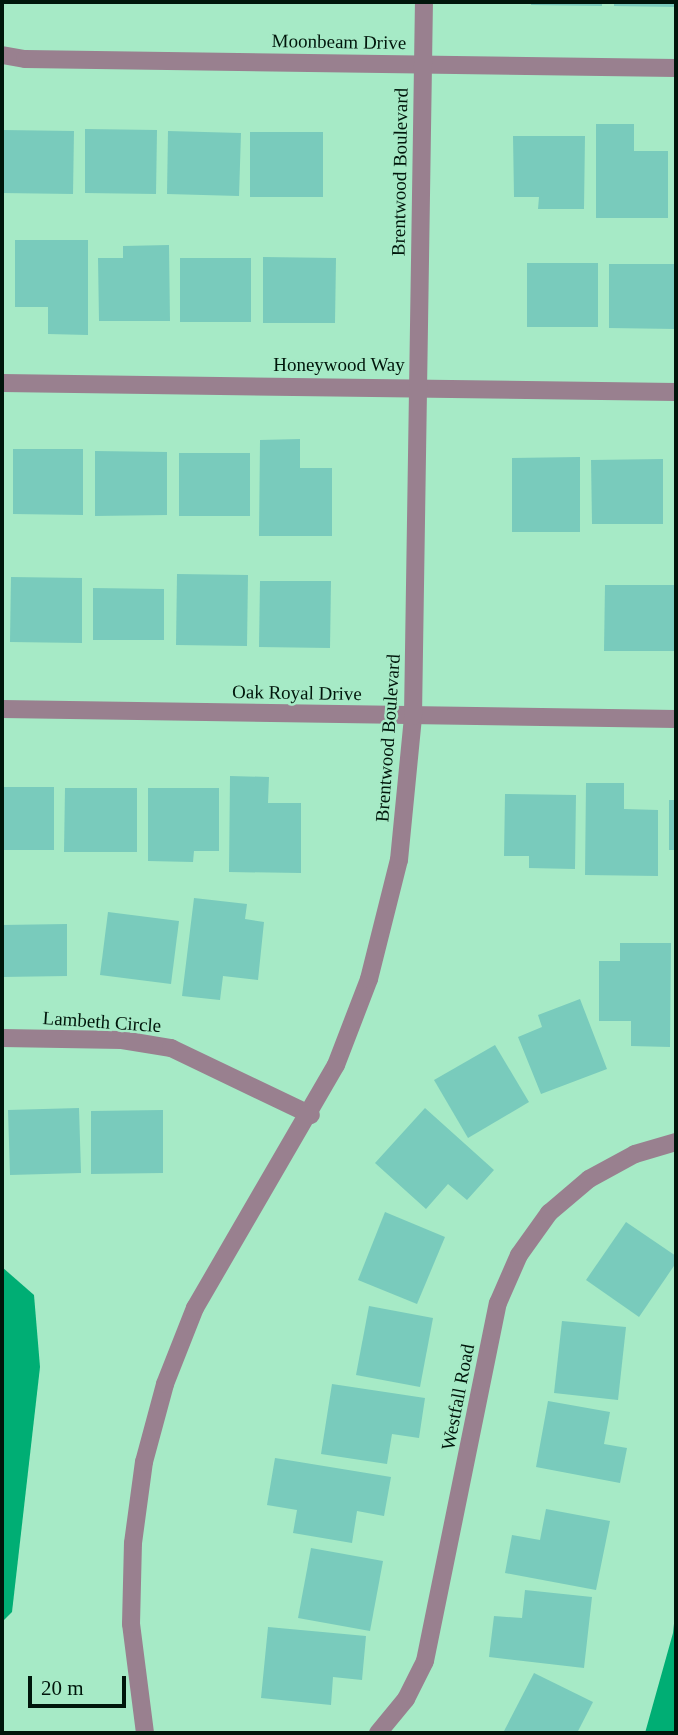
<!DOCTYPE html>
<html>
<head>
<meta charset="utf-8">
<style>
  body { margin:0 }
  #map { position:relative; width:678px; height:1735px; overflow:hidden; background:#a6eac6; font-family:Georgia,serif }
  div>[style] { position:absolute }
  .water>* { inset:0; background:#00ae74 }
  .building>* { inset:0; background:#79cbbc }
  .minor>* { height:18px; margin:-9px; padding:0 9px; transform-origin:9px; border-radius:9px; background:#99808f }
  span { translate:-50% -50%; white-space:nowrap; text-align:center; line-height:1.15; -webkit-text-stroke:5px #a6eac6; paint-order:stroke }
  .street-label { font-size:19px; color:#00160b }
  .frame { position:absolute; inset:0; border:4px solid #00160b; pointer-events:none }
  .scale { position:absolute; left:28px; top:1676px; width:98px; height:32px; box-sizing:border-box; border:4px solid #00160b; border-top:0; padding-left:9px; font-size:21px; line-height:24px; white-space:nowrap; color:#00160b; -webkit-text-stroke:5px #a6eac6; paint-order:stroke }
</style>
</head>
<body>
<div id="map">
  <div class="water">
    <div style="clip-path:polygon(2px 1267px,34px 1295px,40px 1367px,12px 1612px,2px 1622px)"></div>
    <div style="clip-path:polygon(676px 1605px,676px 1733px,645px 1733px,673px 1633px)"></div>
  </div>
  <div class="building">
    <div style="clip-path:polygon(531px 2px,602px 2px,602px 6px,531px 5px)"></div>
    <div style="clip-path:polygon(614px 2px,676px 2px,676px 7px,614px 6px)"></div>
    <div style="clip-path:polygon(596px 124px,634px 124px,634px 151px,668px 151px,668px 218px,596px 218px)"></div>
    <div style="clip-path:polygon(85px 129px,157px 130px,156px 194px,85px 193px)"></div>
    <div style="clip-path:polygon(2px 130px,74px 131px,73px 194px,2px 193px)"></div>
    <div style="clip-path:polygon(168px 131px,241px 133px,239px 196px,167px 194px)"></div>
    <div style="clip-path:polygon(250px 132px,323px 132px,323px 197px,250px 197px)"></div>
    <div style="clip-path:polygon(513px 136px,585px 136px,584px 209px,538px 209px,539px 197px,514px 197px)"></div>
    <div style="clip-path:polygon(15px 240px,88px 240px,88px 335px,48px 334px,48px 307px,15px 307px)"></div>
    <div style="clip-path:polygon(169px 245px,170px 321px,99px 321px,98px 258px,123px 258px,123px 246px)"></div>
    <div style="clip-path:polygon(263px 257px,336px 258px,335px 323px,263px 323px)"></div>
    <div style="clip-path:polygon(180px 258px,251px 258px,251px 322px,180px 322px)"></div>
    <div style="clip-path:polygon(527px 263px,598px 263px,598px 327px,527px 327px)"></div>
    <div style="clip-path:polygon(609px 264px,676px 264px,676px 329px,609px 328px)"></div>
    <div style="clip-path:polygon(300px 439px,300px 468px,332px 468px,332px 536px,259px 536px,260px 440px)"></div>
    <div style="clip-path:polygon(13px 449px,83px 449px,83px 515px,13px 514px)"></div>
    <div style="clip-path:polygon(95px 451px,167px 452px,167px 515px,95px 516px)"></div>
    <div style="clip-path:polygon(179px 453px,250px 453px,250px 516px,179px 516px)"></div>
    <div style="clip-path:polygon(580px 457px,580px 532px,512px 532px,512px 458px)"></div>
    <div style="clip-path:polygon(663px 459px,663px 524px,592px 524px,591px 460px)"></div>
    <div style="clip-path:polygon(177px 574px,248px 575px,247px 646px,176px 645px)"></div>
    <div style="clip-path:polygon(11px 577px,82px 578px,82px 643px,10px 642px)"></div>
    <div style="clip-path:polygon(260px 581px,331px 581px,330px 648px,259px 647px)"></div>
    <div style="clip-path:polygon(605px 585px,676px 585px,675px 651px,604px 651px)"></div>
    <div style="clip-path:polygon(93px 588px,164px 589px,164px 640px,93px 640px)"></div>
    <div style="clip-path:polygon(230px 776px,269px 777px,268px 803px,301px 803px,301px 873px,229px 872px)"></div>
    <div style="clip-path:polygon(586px 783px,624px 783px,624px 809px,658px 810px,658px 876px,585px 875px)"></div>
    <div style="clip-path:polygon(2px 787px,54px 787px,54px 850px,2px 850px)"></div>
    <div style="clip-path:polygon(65px 788px,137px 788px,137px 852px,64px 852px)"></div>
    <div style="clip-path:polygon(148px 788px,219px 788px,219px 851px,194px 851px,193px 862px,148px 861px)"></div>
    <div style="clip-path:polygon(505px 794px,576px 795px,575px 869px,529px 868px,529px 856px,504px 856px)"></div>
    <div style="clip-path:polygon(669px 800px,676px 800px,676px 850px,669px 850px)"></div>
    <div style="clip-path:polygon(194px 898px,247px 904px,245px 919px,264px 922px,258px 980px,223px 976px,220px 1000px,182px 996px)"></div>
    <div style="clip-path:polygon(108px 912px,179px 921px,171px 984px,100px 975px)"></div>
    <div style="clip-path:polygon(67px 924px,67px 976px,2px 977px,2px 925px)"></div>
    <div style="clip-path:polygon(620px 943px,671px 943px,670px 1047px,631px 1046px,631px 1021px,599px 1021px,599px 961px,620px 961px)"></div>
    <div style="clip-path:polygon(580px 999px,607px 1069px,541px 1094px,518px 1037px,542px 1027px,538px 1015px)"></div>
    <div style="clip-path:polygon(495px 1045px,529px 1102px,468px 1138px,434px 1080px)"></div>
    <div style="clip-path:polygon(79px 1108px,81px 1173px,10px 1175px,8px 1110px)"></div>
    <div style="clip-path:polygon(425px 1108px,494px 1170px,467px 1200px,448px 1184px,426px 1209px,375px 1163px)"></div>
    <div style="clip-path:polygon(163px 1110px,163px 1173px,91px 1174px,91px 1111px)"></div>
    <div style="clip-path:polygon(385px 1212px,445px 1237px,417px 1304px,358px 1280px)"></div>
    <div style="clip-path:polygon(626px 1222px,676px 1256px,676px 1263px,639px 1317px,586px 1280px)"></div>
    <div style="clip-path:polygon(369px 1306px,433px 1318px,420px 1387px,356px 1375px)"></div>
    <div style="clip-path:polygon(562px 1321px,626px 1327px,618px 1400px,554px 1393px)"></div>
    <div style="clip-path:polygon(332px 1384px,425px 1398px,419px 1438px,392px 1434px,387px 1464px,321px 1454px)"></div>
    <div style="clip-path:polygon(548px 1401px,610px 1412px,604px 1444px,627px 1448px,620px 1483px,536px 1467px)"></div>
    <div style="clip-path:polygon(275px 1458px,391px 1477px,384px 1516px,357px 1511px,352px 1543px,293px 1533px,297px 1510px,267px 1505px)"></div>
    <div style="clip-path:polygon(546px 1509px,610px 1521px,596px 1590px,505px 1573px,512px 1535px,540px 1540px)"></div>
    <div style="clip-path:polygon(311px 1548px,383px 1561px,370px 1631px,298px 1618px)"></div>
    <div style="clip-path:polygon(525px 1590px,592px 1597px,584px 1668px,489px 1657px,494px 1616px,522px 1618px)"></div>
    <div style="clip-path:polygon(268px 1627px,366px 1636px,362px 1680px,333px 1677px,331px 1705px,261px 1698px)"></div>
    <div style="clip-path:polygon(534px 1673px,593px 1702px,577px 1733px,503px 1733px)"></div>
  </div>
  <div class="minor">
    <div style="left:2px;top:55px;width:23px;rotate:10deg"></div>
    <div style="left:25px;top:59px;width:651px;rotate:0.79deg"></div>
    <div style="left:2px;top:383px;width:674px;rotate:0.77deg"></div>
    <div style="left:2px;top:709px;width:674px;rotate:0.85deg"></div>
    <div style="left:2px;top:1038px;width:120px;rotate:1deg"></div>
    <div style="left:122px;top:1040px;width:50px;rotate:9.3deg"></div>
    <div style="left:171px;top:1048px;width:155px;rotate:25.6deg"></div>
    <div style="left:145px;top:1733px;width:110px;rotate:-97.3deg"></div>
    <div style="left:131px;top:1624px;width:81px;rotate:-88.6deg"></div>
    <div style="left:133px;top:1543px;width:82px;rotate:-82.3deg"></div>
    <div style="left:144px;top:1462px;width:81px;rotate:-74.9deg"></div>
    <div style="left:165px;top:1384px;width:82px;rotate:-68.5deg"></div>
    <div style="left:195px;top:1308px;width:281px;rotate:-59.9deg"></div>
    <div style="left:336px;top:1065px;width:92px;rotate:-69deg"></div>
    <div style="left:369px;top:979px;width:123px;rotate:-75.9deg"></div>
    <div style="left:399px;top:860px;width:145px;rotate:-84.4deg"></div>
    <div style="left:413px;top:716px;width:714px;rotate:-89.12deg"></div>
    <div style="left:378px;top:1733px;width:44px;rotate:-50.5deg"></div>
    <div style="left:406px;top:1699px;width:42px;rotate:-63.4deg"></div>
    <div style="left:425px;top:1661px;width:365px;rotate:-78.5deg"></div>
    <div style="left:498px;top:1303px;width:52px;rotate:-66.4deg"></div>
    <div style="left:519px;top:1255px;width:52px;rotate:-54.5deg"></div>
    <div style="left:549px;top:1213px;width:52px;rotate:-40.4deg"></div>
    <div style="left:589px;top:1179px;width:52px;rotate:-28.5deg"></div>
    <div style="left:635px;top:1154px;width:43px;rotate:-16.3deg"></div>
  </div>
  <div class="street-label">
    <span style="left:339px;top:42px;rotate:1deg">Moonbeam Drive</span>
    <span style="left:400px;top:172px;rotate:-89deg">Brentwood Boulevard</span>
    <span style="left:339px;top:365px">Honeywood Way</span>
    <span style="left:297px;top:693px;rotate:1deg">Oak Royal Drive</span>
    <span style="left:388px;top:738px;rotate:-86deg">Brentwood Boulevard</span>
    <span style="left:102px;top:1022px;rotate:4deg">Lambeth Circle</span>
    <span style="left:458px;top:1397px;rotate:-79deg">Westfall Road</span>
  </div>
  <div class="frame"></div>
  <div class="scale">20 m</div>
</div>
</body>
</html>
